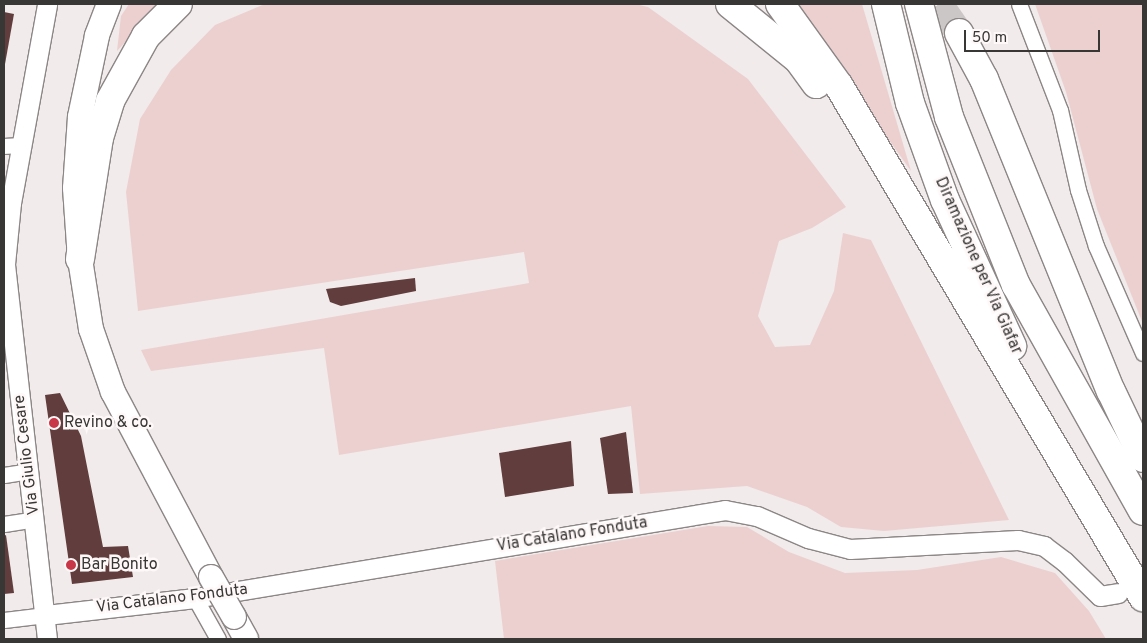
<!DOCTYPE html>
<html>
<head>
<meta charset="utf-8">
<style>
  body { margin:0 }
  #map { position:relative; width:1147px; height:643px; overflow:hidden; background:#f1ebeb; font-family:Overpass,sans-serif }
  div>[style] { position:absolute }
  .green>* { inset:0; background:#ecd0cf }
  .building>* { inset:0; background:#613d3d }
  .motorway-tunnel>* { height:28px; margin-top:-14px; transform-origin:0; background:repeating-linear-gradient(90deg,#ccc7c7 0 28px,transparent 0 42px) }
  .roads { filter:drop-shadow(1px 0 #8c8686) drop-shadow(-1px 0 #8c8686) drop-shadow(0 1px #8c8686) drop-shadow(0 -1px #8c8686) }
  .minor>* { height:15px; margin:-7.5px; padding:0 7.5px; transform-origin:7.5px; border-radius:7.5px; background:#fff }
  .tertiary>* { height:19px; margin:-9.5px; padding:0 9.5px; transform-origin:9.5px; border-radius:9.5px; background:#fff }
  .primary>* { height:24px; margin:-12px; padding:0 12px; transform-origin:12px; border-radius:12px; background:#fff }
  .motorway>* { height:28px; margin:-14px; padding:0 14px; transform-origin:14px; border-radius:14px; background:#fff }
  .bridges { filter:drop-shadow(1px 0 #8c8686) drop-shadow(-1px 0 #8c8686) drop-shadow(0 1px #8c8686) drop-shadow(0 -1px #8c8686) }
  .primary-bridge>* { height:24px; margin:-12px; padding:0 12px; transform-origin:12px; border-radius:12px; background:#fff }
  .dots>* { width:14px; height:14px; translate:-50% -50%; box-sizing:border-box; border:2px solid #fef8f8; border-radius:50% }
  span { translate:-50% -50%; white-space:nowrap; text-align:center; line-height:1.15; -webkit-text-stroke:5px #fef8f8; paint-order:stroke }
  .street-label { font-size:16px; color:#393636 }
  .poi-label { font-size:16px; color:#393636 }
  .left { translate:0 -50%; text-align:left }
  .frame { position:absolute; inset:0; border:5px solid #393636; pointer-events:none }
  .scale { position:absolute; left:964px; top:30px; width:136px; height:22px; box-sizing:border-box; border:2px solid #393636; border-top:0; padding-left:6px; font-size:15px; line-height:18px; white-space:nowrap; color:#393636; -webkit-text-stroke:4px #fef8f8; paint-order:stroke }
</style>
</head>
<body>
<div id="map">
  <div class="green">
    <div style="clip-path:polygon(129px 4px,160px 4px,117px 51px,121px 16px)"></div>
    <div style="clip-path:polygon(265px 4px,635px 4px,648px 7px,748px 79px,846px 207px,812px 228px,779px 241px,758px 316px,775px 347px,810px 345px,834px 291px,843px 233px,871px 240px,1009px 520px,884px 531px,841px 527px,807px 507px,747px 486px,640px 494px,631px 406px,339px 455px,324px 348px,151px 371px,141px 350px,529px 283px,524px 252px,138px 311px,126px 192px,140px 119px,171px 70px,215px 25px)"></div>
    <div style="clip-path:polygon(794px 4px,862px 4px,911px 171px,874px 119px)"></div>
    <div style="clip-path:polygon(1035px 4px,1143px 4px,1143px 324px,1097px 209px,1066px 92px)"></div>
    <div style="clip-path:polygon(708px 526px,747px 527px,789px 552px,845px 573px,917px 570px,1001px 557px,1055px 573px,1089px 611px,1106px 639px,504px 639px,495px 561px)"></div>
  </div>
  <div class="building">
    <div style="clip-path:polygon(4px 12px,14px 14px,5px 64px,4px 64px)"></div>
    <div style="clip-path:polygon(415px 278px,416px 291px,341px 306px,330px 302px,326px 289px)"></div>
    <div style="clip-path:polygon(60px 393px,81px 436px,103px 547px,128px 546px,133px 577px,72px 584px,45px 395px)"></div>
    <div style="clip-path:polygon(626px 432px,633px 493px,608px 494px,600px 438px)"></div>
    <div style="clip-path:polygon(571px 441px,574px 486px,505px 497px,499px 453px)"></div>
    <div style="clip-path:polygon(6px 535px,14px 593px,4px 594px,4px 536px)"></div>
  </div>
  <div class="motorway-tunnel">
    <div style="left:939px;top:4px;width:35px;rotate:55deg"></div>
  </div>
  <div class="roads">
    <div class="minor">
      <div style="left:1019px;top:4px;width:114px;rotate:68.9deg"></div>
      <div style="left:1060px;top:110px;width:82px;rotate:77.3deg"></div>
      <div style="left:1078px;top:190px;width:59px;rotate:72.2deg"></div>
      <div style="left:1096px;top:246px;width:117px;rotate:66.3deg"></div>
      <div style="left:4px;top:146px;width:19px;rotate:-3deg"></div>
      <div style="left:4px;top:475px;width:25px;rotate:-9deg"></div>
      <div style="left:4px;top:524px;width:30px;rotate:-9deg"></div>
      <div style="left:195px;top:598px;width:47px;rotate:60.7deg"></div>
      <div style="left:4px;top:620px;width:42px;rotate:-6.8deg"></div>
    </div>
    <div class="tertiary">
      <div style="left:46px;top:615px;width:150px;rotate:-6.5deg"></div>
      <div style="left:195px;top:598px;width:537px;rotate:-9.43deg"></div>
      <div style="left:725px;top:510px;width:33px;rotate:11deg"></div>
      <div style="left:757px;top:516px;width:56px;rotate:23.3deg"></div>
      <div style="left:808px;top:538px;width:43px;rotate:14.7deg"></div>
      <div style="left:850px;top:549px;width:168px;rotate:-3.1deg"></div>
      <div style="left:1018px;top:540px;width:27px;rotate:13deg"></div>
      <div style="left:1044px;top:546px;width:25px;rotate:37deg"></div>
      <div style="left:1064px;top:561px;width:50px;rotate:44.2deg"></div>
      <div style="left:1100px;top:596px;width:18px;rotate:-9deg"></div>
      <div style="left:47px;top:639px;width:377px;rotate:-96.4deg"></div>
      <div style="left:5px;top:264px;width:61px;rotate:-84.4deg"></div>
      <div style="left:11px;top:203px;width:202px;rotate:-79.7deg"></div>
    </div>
    <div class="primary">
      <div style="left:109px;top:4px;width:34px;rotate:111deg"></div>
      <div style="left:97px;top:36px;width:83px;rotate:101.9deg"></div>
      <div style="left:80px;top:117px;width:71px;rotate:94deg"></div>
      <div style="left:75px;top:188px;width:71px;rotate:86deg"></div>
      <div style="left:80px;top:259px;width:71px;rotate:81.1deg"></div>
      <div style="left:91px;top:329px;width:67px;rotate:70.8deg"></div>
      <div style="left:113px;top:392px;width:209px;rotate:62.1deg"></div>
      <div style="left:234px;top:617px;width:25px;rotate:61deg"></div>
    </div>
    <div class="motorway">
      <div style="left:730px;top:4px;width:87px;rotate:39deg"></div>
      <div style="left:798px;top:59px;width:31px;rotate:54deg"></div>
      <div style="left:780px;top:4px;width:101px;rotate:54.3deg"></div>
      <div style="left:839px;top:86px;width:595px;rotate:59.25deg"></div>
      <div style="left:886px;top:4px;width:102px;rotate:76.4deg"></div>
      <div style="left:910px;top:103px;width:103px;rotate:70.2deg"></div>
      <div style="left:945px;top:200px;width:161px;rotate:65.3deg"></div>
      <div style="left:919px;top:4px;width:117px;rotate:75.1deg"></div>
      <div style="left:949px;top:117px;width:181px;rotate:68.3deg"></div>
      <div style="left:1016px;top:285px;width:259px;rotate:60.7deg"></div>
      <div style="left:959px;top:33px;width:52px;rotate:61.5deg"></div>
      <div style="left:984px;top:79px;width:337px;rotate:67.9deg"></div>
      <div style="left:1111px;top:391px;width:74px;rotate:64.5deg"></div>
      <div style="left:80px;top:259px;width:122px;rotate:-81.1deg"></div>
      <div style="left:99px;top:138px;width:39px;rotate:-73deg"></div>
      <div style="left:110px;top:101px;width:74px;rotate:-61deg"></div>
      <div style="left:146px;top:36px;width:45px;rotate:-45deg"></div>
    </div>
  </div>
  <div class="bridges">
    <div class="primary-bridge">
      <div style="left:211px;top:577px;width:46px;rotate:60.1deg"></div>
    </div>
  </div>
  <div class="dots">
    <div style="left:54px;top:423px;background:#c73747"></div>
    <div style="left:71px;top:565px;background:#c73747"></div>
  </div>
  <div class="street-label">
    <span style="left:978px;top:266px;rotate:66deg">Diramazione per Via Giafar</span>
    <span style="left:27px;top:455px;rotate:-97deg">Via Giulio Cesare</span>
    <span style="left:572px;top:535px;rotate:-9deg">Via Catalano Fonduta</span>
    <span style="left:172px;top:599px;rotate:-7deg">Via Catalano Fonduta</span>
  </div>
  <div class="poi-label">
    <span class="left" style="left:64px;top:423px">Revino &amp; co.</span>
    <span class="left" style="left:81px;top:565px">Bar Bonito</span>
  </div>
  <div class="frame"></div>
  <div class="scale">50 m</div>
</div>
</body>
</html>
